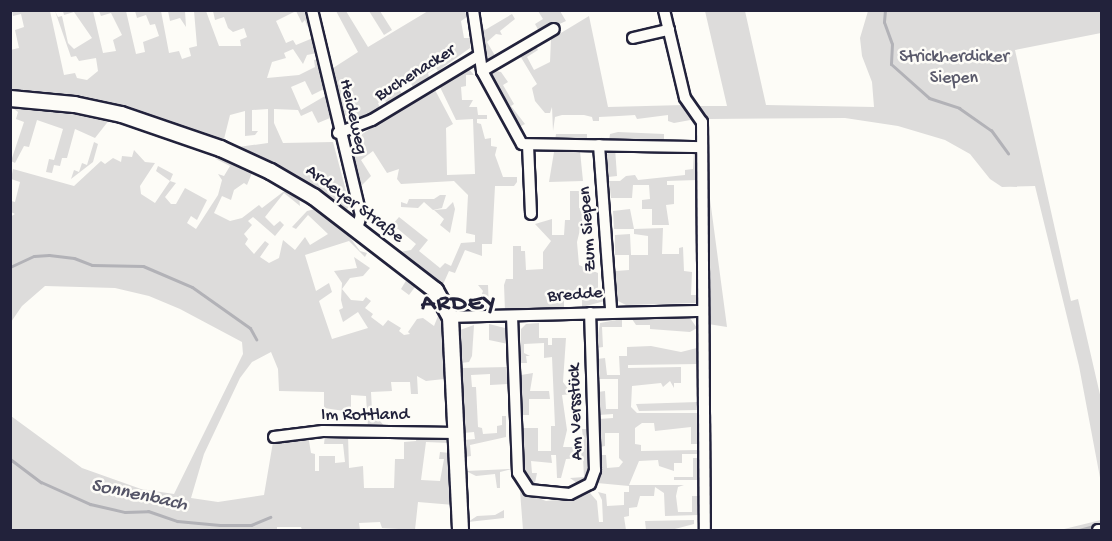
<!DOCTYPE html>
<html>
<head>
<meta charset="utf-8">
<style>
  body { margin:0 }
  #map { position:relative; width:1112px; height:541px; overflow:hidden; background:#fdfcf7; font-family:"Gochi Hand",sans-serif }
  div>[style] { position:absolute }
  .green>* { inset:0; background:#dddcdb }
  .stream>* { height:3px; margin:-1.5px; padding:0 1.5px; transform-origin:1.5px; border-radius:1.5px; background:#b2b2b7 }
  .roads { filter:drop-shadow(2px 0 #22223b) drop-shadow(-2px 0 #22223b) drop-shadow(0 2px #22223b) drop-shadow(0 -2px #22223b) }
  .minor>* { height:10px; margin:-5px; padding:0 5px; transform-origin:5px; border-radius:5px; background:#fdfcf7 }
  .secondary>* { height:15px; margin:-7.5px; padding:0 7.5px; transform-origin:7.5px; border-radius:7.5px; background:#fdfcf7 }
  span { translate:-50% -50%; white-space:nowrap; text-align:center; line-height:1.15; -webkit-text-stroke:5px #fdfcf7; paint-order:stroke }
  .park-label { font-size:18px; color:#5a5a6b }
  .street-label { font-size:18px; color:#22223b }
  .water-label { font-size:20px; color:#545466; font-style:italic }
  .district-label { font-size:24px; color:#22223b; font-weight:700; letter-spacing:1.5px }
  .frame { position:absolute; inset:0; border:12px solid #22223b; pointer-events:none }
</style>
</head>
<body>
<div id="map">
  <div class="green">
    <div style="clip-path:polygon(12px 11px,50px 11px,64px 75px,75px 73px,77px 78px,87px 80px,98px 71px,96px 58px,79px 61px,76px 56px,71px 57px,55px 11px,58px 17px,62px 16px,68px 43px,74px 49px,92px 38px,74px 12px,64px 15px,63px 11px,93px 11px,103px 53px,116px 51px,113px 40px,122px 35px,111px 13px,101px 16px,99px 11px,126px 11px,136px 54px,145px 52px,143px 42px,159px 36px,155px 24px,150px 25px,146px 15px,137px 18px,135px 11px,161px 11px,169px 53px,179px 51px,182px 59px,191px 56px,189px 48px,197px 46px,194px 11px,206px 11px,219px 46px,241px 46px,240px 40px,247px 37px,244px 28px,233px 32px,228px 28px,224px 17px,215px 20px,213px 11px,307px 11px,311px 25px,307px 26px,305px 20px,302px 23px,296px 11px,276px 21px,286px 43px,293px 40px,296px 45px,313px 38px,317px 53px,307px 55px,303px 64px,293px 49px,284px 53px,286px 58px,272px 62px,267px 78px,299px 75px,315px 67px,314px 60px,318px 59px,324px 89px,312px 95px,305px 81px,291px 87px,301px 110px,325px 96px,330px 118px,318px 123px,312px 111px,301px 116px,298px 110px,274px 109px,274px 123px,283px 143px,333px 142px,350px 206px,344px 212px,231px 148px,268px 143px,268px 109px,252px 110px,252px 131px,258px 131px,255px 135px,245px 136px,245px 111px,230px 115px,223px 143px,11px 93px,10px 50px,19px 48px,15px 30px,24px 27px,21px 14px,13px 16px)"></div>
    <div style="clip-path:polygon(168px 11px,185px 11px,186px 27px,180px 18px,170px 21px)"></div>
    <div style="clip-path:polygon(336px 11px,346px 11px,368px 47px,428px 11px,465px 11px,467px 17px,461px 21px,464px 38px,470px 38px,470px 48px,438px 71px,436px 68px,428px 73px,429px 77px,413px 87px,410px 82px,399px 89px,402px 94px,387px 104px,384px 99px,378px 103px,380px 108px,368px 116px,351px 118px,341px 113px,330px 70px,358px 52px)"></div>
    <div style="clip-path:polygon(369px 11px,380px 11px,392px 30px,384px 35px)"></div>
    <div style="clip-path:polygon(538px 11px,560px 11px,566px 21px,540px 33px,535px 24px,543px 19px)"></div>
    <div style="clip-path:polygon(705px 11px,745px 11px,766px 105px,874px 107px,872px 82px,862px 56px,860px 38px,868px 11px,1101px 11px,1101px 33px,1015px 50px,1071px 301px,1078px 299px,1101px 399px,1101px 483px,1079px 366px,1035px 186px,1002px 187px,990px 179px,970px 154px,945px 140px,898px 126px,845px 118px,709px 119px,708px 184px,727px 327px,708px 324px,711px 530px,705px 530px,699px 106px,727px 106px)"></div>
    <div style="clip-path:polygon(512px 14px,515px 19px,500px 31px,502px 35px,496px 34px,487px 42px,497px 59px,489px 63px,484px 57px,479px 20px,485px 30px)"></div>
    <div style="clip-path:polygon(589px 16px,608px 107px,684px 105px,696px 119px,674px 123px,668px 121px,668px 115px,637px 119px,635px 115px,619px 116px,599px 117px,599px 121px,593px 121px,592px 117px,584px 115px,562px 115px,555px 117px,553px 131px,552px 107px,550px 113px,545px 113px,535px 101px,532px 88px,537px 84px,519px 54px,535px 44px,538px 50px,527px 57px,534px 70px,550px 62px,551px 39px)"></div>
    <div style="clip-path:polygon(469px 69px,474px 75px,466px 75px,466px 86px,461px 87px,462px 100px,473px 100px,469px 107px,477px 107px,478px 115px,487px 115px,487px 119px,477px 119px,477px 123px,481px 124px,485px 139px,491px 138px,491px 146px,497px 147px,495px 155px,503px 177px,517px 177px,517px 182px,514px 186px,495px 186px,492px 244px,482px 244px,482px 256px,465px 250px,455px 273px,449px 271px,441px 289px,400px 252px,411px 250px,416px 244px,398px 229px,387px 231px,399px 217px,428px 240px,419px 251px,440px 268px,445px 263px,451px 266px,461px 243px,475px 242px,475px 235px,466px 233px,468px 195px,454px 181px,401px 184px,397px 179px,399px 169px,387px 173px,373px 151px,361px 160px,371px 176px,360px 187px,351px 153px,359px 136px,434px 88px,453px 124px,446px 128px,447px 175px,475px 174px,473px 119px,456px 120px,439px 85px,462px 70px)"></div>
    <div style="clip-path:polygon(492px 70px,501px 72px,508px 82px,503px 85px,514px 104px,511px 106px,525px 124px,517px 128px,491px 78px)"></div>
    <div style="clip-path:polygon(10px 106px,68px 110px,110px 119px,95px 138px,75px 129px,67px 158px,62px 158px,60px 166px,54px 165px,52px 173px,46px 172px,49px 159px,54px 160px,63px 129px,37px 120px,29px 147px,24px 146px,15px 163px,11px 161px,24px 122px,16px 119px,18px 112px)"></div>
    <div style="clip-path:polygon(618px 132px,664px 134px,664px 141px,609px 141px,610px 134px)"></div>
    <div style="clip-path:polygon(556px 134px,587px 134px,587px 141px,555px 141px)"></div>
    <div style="clip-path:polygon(94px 142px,98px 144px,93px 162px,71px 179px,74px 170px,79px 172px,82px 163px,87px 165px)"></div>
    <div style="clip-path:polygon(615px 148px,617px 176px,608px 177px,606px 155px)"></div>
    <div style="clip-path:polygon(134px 150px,145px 162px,155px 163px,140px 186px,141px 194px,155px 203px,170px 181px,156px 171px,158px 166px,173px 174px,170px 181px,176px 183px,165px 197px,171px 204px,176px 204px,185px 188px,207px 200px,197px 220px,191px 216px,187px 223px,196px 229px,218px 195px,222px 180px,218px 174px,224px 176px,230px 166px,216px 159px,219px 155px,252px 173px,247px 185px,244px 183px,234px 190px,231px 200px,222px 196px,214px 213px,230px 221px,242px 218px,259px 205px,262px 208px,287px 189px,299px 197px,300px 206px,284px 193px,265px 217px,274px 226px,280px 221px,284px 225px,275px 236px,253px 217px,248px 221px,252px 225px,244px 234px,248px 239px,245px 244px,254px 254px,265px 241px,269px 244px,260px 257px,269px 263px,279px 258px,283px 240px,295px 250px,305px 237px,310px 245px,328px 234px,308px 215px,296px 229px,292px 227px,307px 211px,315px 209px,346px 232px,360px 251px,367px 253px,365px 257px,349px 241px,305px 255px,316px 291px,329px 283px,332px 292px,319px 301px,332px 339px,368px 328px,358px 312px,343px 322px,339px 310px,343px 308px,341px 300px,342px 283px,334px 271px,357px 268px,354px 257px,370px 268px,363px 276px,350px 278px,342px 289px,351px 300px,363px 301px,366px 297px,371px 301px,365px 308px,373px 314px,371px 317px,383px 326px,388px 320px,401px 328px,399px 331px,404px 335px,410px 334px,408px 332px,417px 319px,423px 318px,434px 326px,438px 316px,432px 302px,415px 287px,409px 295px,401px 289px,407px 279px,431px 298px,439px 309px,443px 328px,444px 379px,426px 381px,417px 376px,418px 394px,411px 394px,410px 382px,391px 382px,392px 391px,371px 392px,372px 411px,389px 432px,368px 428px,366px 396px,351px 395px,351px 412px,324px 408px,324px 392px,279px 391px,278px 369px,271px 352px,252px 362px,240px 378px,204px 454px,191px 498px,218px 502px,264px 495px,273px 442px,308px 435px,311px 453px,315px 454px,315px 471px,319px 471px,319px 456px,335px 456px,335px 463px,345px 462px,343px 444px,324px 444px,325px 435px,348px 435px,349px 468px,363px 466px,364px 488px,394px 488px,395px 459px,404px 459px,404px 442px,416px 441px,417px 436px,449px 437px,450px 443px,426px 442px,421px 480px,440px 481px,444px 459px,439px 459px,440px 452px,450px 453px,454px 505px,418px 502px,415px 530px,382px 528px,380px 522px,359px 523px,360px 530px,302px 530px,301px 527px,277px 527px,277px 530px,11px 530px,11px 416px,82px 468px,141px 489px,174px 494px,243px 354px,242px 342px,180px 309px,149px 296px,115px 288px,45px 286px,22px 306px,11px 322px,10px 217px,15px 214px,11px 212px,11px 201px,15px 202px,20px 182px,11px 179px,13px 169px,74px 186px,101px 161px,105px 164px,113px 158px,121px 162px,122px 156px,132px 157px)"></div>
    <div style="clip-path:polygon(694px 150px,697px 150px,697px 180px,667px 181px,667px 185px,674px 185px,674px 204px,666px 205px,669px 225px,652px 225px,652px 209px,642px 209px,642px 200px,650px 199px,649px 185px,633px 185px,632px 198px,611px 198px,609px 181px,620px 181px,626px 176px,635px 175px,638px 180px,685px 175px,685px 170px,693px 169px)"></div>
    <div style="clip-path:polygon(580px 151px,583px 181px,549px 182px,554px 152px)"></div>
    <div style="clip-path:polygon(570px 191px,579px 191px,579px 208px,585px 209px,577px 242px,579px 265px,598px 273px,598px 297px,605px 296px,605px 301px,582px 307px,582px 298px,575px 297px,564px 299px,564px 307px,505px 311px,504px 285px,506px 279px,513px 279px,513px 246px,521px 246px,521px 251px,525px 251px,526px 270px,543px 269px,543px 252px,551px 241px,535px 224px,552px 219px,552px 235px,564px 235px,565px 220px,570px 220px)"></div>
    <div style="clip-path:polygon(440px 195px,446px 195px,442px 208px,433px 210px,424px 202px,418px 208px,401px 207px,401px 202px,407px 204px,409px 199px,434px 199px)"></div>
    <div style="clip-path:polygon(453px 202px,455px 209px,450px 233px,440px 225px,444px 219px,434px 210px,446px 209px)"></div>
    <div style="clip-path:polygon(630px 209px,634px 229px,663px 228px,662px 254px,679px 254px,679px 248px,683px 247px,684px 271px,692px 272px,691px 295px,697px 295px,696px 303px,626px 305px,616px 300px,616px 271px,629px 270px,629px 255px,615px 255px,615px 235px,630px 234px,631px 255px,648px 255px,648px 236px,634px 234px,634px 229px,614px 229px,613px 211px)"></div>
    <div style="clip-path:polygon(478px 285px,488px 285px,489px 310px,481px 311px,477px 306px,483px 291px)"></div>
    <div style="clip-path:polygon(690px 318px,697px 328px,690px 332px,650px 329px,650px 325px,636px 325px,632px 319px)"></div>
    <div style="clip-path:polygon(622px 319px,622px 327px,602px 327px,603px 347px,596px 348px,600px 323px)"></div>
    <div style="clip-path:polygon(539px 323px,539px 338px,548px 338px,548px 345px,552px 345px,552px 338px,566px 338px,563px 382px,572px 394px,562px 395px,567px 430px,563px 447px,584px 447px,582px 429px,590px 429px,591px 465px,581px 486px,570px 478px,584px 477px,583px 458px,566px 459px,561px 478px,557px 478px,556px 455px,551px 455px,552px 463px,531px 461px,532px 473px,537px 473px,535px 483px,547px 485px,547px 491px,533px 486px,525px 475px,522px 428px,538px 428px,538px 451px,551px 451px,551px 426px,555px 426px,552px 357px,544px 358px,544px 343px,524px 344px,524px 353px,530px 356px,526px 356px,527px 363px,520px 363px,521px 329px,526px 324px)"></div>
    <div style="clip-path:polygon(489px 324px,505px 328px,508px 344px,489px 340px)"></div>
    <div style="clip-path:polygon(474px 325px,472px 356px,469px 362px,461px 363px,460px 330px)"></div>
    <div style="clip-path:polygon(651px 346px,681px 352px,697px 348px,698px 364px,628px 365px,628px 368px,681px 367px,681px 383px,674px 383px,674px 388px,670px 381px,663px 387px,661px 383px,632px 386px,631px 407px,637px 413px,698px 413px,698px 444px,691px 444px,691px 427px,655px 431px,654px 423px,642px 423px,635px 428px,635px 444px,641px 445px,641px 451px,698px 450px,698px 454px,682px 454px,682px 463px,674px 463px,674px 471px,659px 466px,658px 460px,639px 461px,629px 485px,684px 485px,678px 487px,676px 496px,678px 512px,692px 512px,692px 496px,699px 496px,699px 515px,665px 516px,664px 493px,655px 487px,654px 496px,640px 496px,637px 507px,629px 508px,629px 516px,624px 517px,626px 530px,523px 530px,520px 491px,546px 501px,579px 498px,590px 493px,597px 501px,599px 522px,603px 522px,602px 500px,598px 492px,606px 494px,607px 506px,624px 505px,624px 492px,629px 492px,629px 486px,597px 483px,600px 455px,606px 455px,607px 468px,619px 467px,623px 462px,619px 458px,619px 433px,605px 433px,605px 446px,600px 447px,599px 419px,613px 418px,613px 414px,599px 415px,598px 392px,605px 391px,606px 409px,618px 409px,618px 379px,597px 379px,597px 359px,605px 358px,607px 375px,620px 375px,619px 356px,627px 356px,627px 347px)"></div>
    <div style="clip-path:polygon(508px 367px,508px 384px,490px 385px,490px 374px,471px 375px,472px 387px,476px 387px,478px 427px,482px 428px,483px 434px,497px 433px,497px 426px,502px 425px,502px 416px,506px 416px,506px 437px,470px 445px,471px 456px,465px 457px,464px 440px,475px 439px,474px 432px,463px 433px,461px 368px)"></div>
    <div style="clip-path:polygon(533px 373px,530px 391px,549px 391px,550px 399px,529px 399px,529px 415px,522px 415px,521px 375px)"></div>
    <div style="clip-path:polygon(698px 402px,698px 410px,639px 411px,636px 404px)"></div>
    <div style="clip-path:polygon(693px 458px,699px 458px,699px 480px,674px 480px,674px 477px,693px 477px)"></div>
    <div style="clip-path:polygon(512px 469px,500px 472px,500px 488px,497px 488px,495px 474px,476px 476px,466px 471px)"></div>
    <div style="clip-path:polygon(504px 510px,504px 518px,468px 522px,477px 516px,495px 515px)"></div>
    <div style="clip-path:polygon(694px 520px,694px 524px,671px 530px,646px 530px,645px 521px)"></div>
    <div style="clip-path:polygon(1101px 520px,1101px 530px,1060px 530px)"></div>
  </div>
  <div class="stream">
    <div style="left:885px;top:10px;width:12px;rotate:95deg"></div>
    <div style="left:884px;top:22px;width:23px;rotate:70deg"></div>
    <div style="left:892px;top:44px;width:20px;rotate:93deg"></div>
    <div style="left:891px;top:64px;width:51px;rotate:41.8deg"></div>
    <div style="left:929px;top:98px;width:32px;rotate:18deg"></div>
    <div style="left:959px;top:108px;width:39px;rotate:35deg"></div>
    <div style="left:991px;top:130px;width:29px;rotate:54deg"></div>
    <div style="left:10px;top:267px;width:26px;rotate:-25deg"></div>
    <div style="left:34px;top:256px;width:15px;rotate:-4deg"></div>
    <div style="left:49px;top:255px;width:25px;rotate:7deg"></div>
    <div style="left:74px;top:258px;width:19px;rotate:21deg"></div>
    <div style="left:92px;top:265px;width:51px;rotate:1.1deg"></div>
    <div style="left:143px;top:266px;width:53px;rotate:23.2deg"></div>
    <div style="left:192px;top:287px;width:71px;rotate:35.3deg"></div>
    <div style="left:250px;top:328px;width:13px;rotate:61deg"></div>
    <div style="left:10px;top:459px;width:39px;rotate:37deg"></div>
    <div style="left:41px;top:482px;width:54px;rotate:24.2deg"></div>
    <div style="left:90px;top:504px;width:36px;rotate:13deg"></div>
    <div style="left:125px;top:512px;width:23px;rotate:-2deg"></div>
    <div style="left:148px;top:511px;width:31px;rotate:19deg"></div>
    <div style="left:177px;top:521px;width:43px;rotate:5.3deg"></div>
    <div style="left:220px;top:525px;width:31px"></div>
    <div style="left:251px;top:525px;width:21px;rotate:-23deg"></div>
    <div style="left:1079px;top:530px;width:24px;rotate:-15deg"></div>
  </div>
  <div class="roads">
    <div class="minor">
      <div style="left:312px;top:10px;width:211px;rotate:76.6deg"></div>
      <div style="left:361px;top:215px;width:15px;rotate:106deg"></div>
      <div style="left:473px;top:10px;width:62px;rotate:81.6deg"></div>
      <div style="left:482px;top:71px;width:83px;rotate:61.3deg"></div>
      <div style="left:522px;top:144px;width:180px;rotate:1deg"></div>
      <div style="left:664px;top:10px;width:90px;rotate:76.6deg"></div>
      <div style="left:685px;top:98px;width:29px;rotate:55deg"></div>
      <div style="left:702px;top:122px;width:408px;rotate:89.6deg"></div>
      <div style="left:633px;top:38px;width:37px;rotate:-13deg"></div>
      <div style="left:482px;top:71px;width:83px;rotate:-30.3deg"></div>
      <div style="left:338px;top:133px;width:36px;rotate:-21deg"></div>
      <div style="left:372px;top:120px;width:124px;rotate:-31.1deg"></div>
      <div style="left:528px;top:145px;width:69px;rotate:87.5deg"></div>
      <div style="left:599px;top:145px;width:165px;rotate:85.8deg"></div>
      <div style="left:512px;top:316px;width:157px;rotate:87.8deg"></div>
      <div style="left:518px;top:473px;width:20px;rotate:57deg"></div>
      <div style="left:529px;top:490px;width:41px;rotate:5.6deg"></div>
      <div style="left:570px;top:494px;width:22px;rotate:-27deg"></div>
      <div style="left:590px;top:484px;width:15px;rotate:-70deg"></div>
      <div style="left:595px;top:470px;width:157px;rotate:-91.8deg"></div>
      <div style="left:450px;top:317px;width:252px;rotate:-1.4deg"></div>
      <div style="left:274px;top:437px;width:49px;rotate:-7deg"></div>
      <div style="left:323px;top:431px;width:133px;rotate:0.9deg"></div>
      <div style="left:1098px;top:530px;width:4px"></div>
    </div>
    <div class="secondary">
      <div style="left:10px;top:98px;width:64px;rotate:5.4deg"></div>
      <div style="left:74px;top:104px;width:48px;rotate:12deg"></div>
      <div style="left:121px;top:114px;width:105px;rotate:19deg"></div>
      <div style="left:220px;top:148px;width:55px;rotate:24.7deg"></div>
      <div style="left:270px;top:171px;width:50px;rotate:30.2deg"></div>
      <div style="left:313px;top:196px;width:154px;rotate:37.6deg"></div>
      <div style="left:435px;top:290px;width:31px;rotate:61deg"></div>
      <div style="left:450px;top:317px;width:213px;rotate:87.3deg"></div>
    </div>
  </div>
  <div class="park-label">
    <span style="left:954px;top:69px">Strickherdicker<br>Siepen</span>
  </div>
  <div class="street-label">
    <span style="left:416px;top:74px;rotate:-32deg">Buchenacker</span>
    <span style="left:352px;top:117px;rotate:77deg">Heideweg</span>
    <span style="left:354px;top:205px;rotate:37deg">Ardeyer Straße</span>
    <span style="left:589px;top:229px;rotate:-94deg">Zum Siepen</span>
    <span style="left:575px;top:296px;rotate:-4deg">Bredde</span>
    <span style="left:577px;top:412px;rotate:-92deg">Am Versstück</span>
    <span style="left:365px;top:416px">Im Rottland</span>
  </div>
  <div class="water-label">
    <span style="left:139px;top:496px;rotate:12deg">Sonnenbach</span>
  </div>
  <div class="district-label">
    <span style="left:459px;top:305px">ARDEY</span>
  </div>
  <div class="frame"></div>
</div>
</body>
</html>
